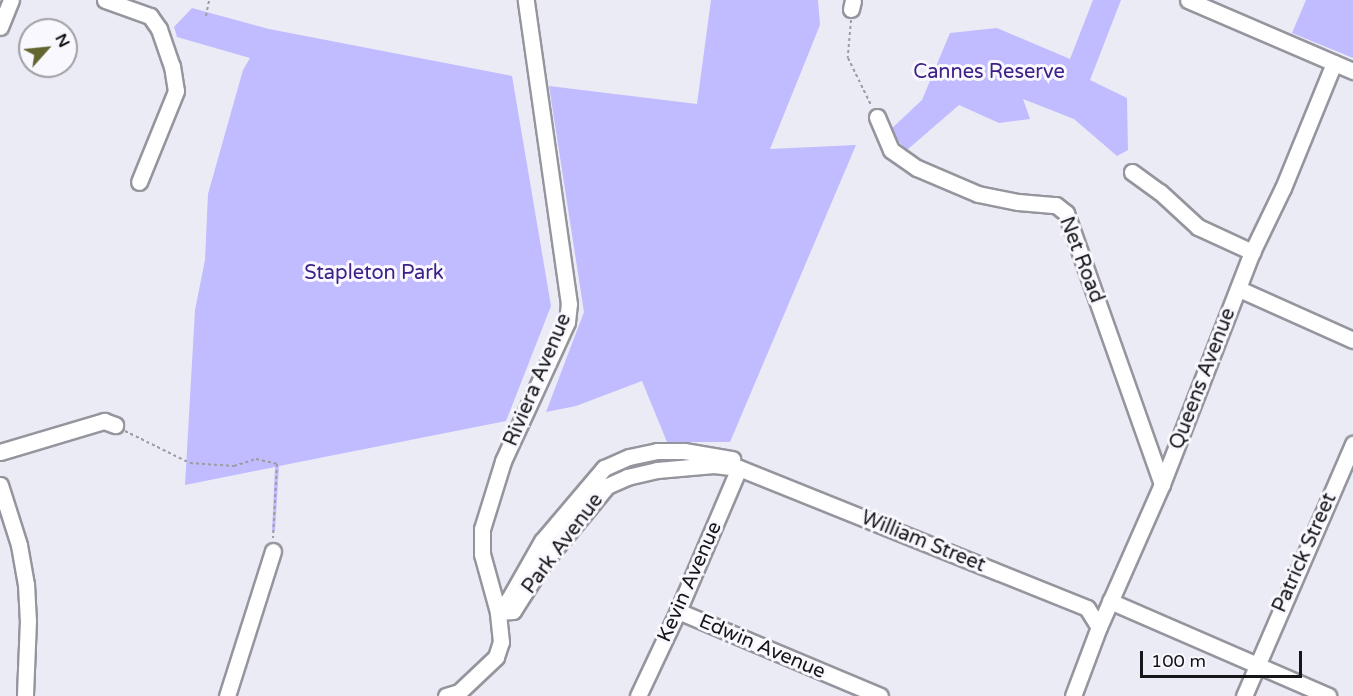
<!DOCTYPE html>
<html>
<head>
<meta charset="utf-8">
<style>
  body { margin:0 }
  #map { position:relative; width:1353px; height:696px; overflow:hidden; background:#ebebf5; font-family:"Varela Round",sans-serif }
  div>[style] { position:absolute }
  .green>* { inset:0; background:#c1bbff }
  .path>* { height:2px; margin-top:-1px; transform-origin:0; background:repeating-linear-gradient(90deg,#9c9ca3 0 3px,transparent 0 6px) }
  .roads { filter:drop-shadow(2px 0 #95959e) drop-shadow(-2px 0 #95959e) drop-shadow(0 2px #95959e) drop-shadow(0 -2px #95959e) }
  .minor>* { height:15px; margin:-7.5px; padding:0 7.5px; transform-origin:7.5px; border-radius:7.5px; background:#fff }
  span { translate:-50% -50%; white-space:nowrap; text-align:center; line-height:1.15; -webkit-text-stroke:6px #f9f8ff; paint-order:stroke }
  .park-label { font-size:20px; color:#3d2087 }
  .street-label { font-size:20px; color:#161619 }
  .north { position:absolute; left:18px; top:18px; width:60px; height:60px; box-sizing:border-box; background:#f9f8ff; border:2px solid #9e9ea3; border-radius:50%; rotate:63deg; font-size:16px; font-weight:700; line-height:24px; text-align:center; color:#161619 }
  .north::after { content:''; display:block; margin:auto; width:21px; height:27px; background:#646430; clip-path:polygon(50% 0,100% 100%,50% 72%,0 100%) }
  .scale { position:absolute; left:1140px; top:651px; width:162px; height:27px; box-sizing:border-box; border:3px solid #161619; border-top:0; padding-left:8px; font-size:18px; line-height:21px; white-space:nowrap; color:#161619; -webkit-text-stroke:4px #f9f8ff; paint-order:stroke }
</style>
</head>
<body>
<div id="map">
  <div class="green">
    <div style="clip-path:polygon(711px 0,818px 0,820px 25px,770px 149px,856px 145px,730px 442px,667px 442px,642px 381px,576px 406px,546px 412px,584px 312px,549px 86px,697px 104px)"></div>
    <div style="clip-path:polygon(1093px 0,1121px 0,1090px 80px,1127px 98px,1128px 150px,1117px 156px,1074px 119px,1023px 99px,1030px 119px,999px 123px,959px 105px,907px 150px,896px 139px,891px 129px,922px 100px,950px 33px,997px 28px,1070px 59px)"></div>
    <div style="clip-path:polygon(1306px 0,1353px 0,1353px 58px,1292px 33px)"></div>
    <div style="clip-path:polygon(192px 8px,269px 29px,512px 76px,551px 306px,506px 421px,279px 466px,275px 531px,272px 532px,275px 467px,185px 485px,195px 310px,205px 260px,208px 194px,243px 70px,250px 58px,177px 37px,174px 27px)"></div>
  </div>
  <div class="path">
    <div style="left:206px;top:16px;width:16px;rotate:-79deg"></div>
    <div style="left:851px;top:20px;width:38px;rotate:95deg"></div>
    <div style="left:848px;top:58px;width:52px;rotate:63.9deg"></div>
    <div style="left:125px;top:431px;width:72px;rotate:26.2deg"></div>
    <div style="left:190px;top:463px;width:44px;rotate:3.9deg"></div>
    <div style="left:234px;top:466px;width:23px;rotate:-18deg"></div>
    <div style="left:256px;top:459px;width:22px;rotate:13deg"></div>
    <div style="left:277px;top:464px;width:74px;rotate:93.1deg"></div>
  </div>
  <div class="roads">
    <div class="minor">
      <div style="left:105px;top:0;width:48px;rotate:19.6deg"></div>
      <div style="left:150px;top:16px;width:16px;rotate:55deg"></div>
      <div style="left:159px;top:29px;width:39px;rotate:71deg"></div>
      <div style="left:172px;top:66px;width:25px;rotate:81deg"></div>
      <div style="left:176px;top:91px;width:98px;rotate:112.1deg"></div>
      <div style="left:1188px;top:0;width:180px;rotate:23.3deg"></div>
      <div style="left:851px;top:9px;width:9px;rotate:-77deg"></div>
      <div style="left:0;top:27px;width:29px;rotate:-68deg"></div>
      <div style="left:877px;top:117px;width:36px;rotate:67deg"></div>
      <div style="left:891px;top:150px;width:32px;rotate:35deg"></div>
      <div style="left:917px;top:168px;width:66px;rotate:23.1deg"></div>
      <div style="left:978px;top:194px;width:41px;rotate:11.3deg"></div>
      <div style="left:1018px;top:202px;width:38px;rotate:5deg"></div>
      <div style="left:1056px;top:205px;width:13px;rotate:39deg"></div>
      <div style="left:1066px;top:213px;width:288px;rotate:70.5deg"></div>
      <div style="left:1132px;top:172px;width:34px;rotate:36deg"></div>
      <div style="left:1160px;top:192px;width:52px;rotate:42.6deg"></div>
      <div style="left:1198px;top:227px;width:60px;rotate:24.8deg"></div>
      <div style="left:1239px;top:289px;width:125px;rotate:24.1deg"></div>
      <div style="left:0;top:452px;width:109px;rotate:-16.6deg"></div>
      <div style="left:104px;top:421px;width:12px;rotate:20deg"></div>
      <div style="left:0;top:485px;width:63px;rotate:72.4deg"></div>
      <div style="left:19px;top:545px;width:40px;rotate:80deg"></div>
      <div style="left:26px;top:584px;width:36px;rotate:87deg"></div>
      <div style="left:28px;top:620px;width:76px;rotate:92.3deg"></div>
      <div style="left:1110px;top:601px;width:238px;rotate:23.5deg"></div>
      <div style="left:678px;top:611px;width:219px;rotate:22.8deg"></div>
      <div style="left:498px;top:612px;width:15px;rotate:-4deg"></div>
      <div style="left:513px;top:611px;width:58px;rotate:-57.7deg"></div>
      <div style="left:544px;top:562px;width:99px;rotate:-50.3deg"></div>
      <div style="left:607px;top:486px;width:22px;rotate:-24deg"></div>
      <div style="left:627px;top:477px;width:31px;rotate:-13deg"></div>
      <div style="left:657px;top:470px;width:57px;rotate:-5deg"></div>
      <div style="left:714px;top:465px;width:25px;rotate:7deg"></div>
      <div style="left:739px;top:468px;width:375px;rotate:21.9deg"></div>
      <div style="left:1087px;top:608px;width:22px;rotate:58deg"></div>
      <div style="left:498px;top:612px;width:17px;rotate:-50deg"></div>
      <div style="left:509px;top:599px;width:67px;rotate:-60.4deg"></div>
      <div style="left:542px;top:541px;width:96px;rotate:-49.7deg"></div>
      <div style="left:604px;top:468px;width:27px;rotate:-24deg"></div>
      <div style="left:629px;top:457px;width:29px;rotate:-12deg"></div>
      <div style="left:657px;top:451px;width:27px"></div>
      <div style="left:684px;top:451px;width:49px;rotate:9.5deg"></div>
      <div style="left:227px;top:696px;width:152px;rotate:-72.4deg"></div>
      <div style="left:446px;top:696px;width:14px;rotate:-17deg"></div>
      <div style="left:459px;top:692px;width:51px;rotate:-43.4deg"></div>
      <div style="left:496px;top:657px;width:16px;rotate:-72deg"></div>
      <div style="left:501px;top:642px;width:30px;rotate:-96deg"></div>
      <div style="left:498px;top:612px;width:60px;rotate:-105.4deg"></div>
      <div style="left:482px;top:554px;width:25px;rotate:-90deg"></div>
      <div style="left:482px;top:529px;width:71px;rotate:-72.8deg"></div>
      <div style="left:503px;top:461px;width:153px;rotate:-65.3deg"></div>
      <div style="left:567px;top:322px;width:18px;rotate:-84deg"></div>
      <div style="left:569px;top:304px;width:307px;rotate:-98.1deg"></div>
      <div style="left:638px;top:696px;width:94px;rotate:-64.8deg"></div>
      <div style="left:678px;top:611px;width:155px;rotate:-66.9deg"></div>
      <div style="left:1073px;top:696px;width:74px;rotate:-69.4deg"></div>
      <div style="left:1099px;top:627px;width:156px;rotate:-66.2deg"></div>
      <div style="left:1162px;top:484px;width:249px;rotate:-68.8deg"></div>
      <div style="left:1252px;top:252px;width:71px;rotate:-64.2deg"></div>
      <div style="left:1283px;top:188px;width:135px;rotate:-67.8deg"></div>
      <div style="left:1244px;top:696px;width:275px;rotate:-66.6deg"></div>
    </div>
  </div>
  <div class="park-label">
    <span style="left:989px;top:72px">Cannes Reserve</span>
    <span style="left:374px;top:273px">Stapleton Park</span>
  </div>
  <div class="street-label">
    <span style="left:1081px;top:260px;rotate:69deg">Net Road</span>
    <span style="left:1203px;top:379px;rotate:-69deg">Queens Avenue</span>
    <span style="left:538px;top:380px;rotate:-67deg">Riviera Avenue</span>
    <span style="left:923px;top:542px;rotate:22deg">William Street</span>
    <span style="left:563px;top:544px;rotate:-53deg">Park Avenue</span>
    <span style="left:1305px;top:553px;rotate:-66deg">Patrick Street</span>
    <span style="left:690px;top:582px;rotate:-66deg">Kevin Avenue</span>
    <span style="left:762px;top:647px;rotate:23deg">Edwin Avenue</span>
  </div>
  <div class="north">N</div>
  <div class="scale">100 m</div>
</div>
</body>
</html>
